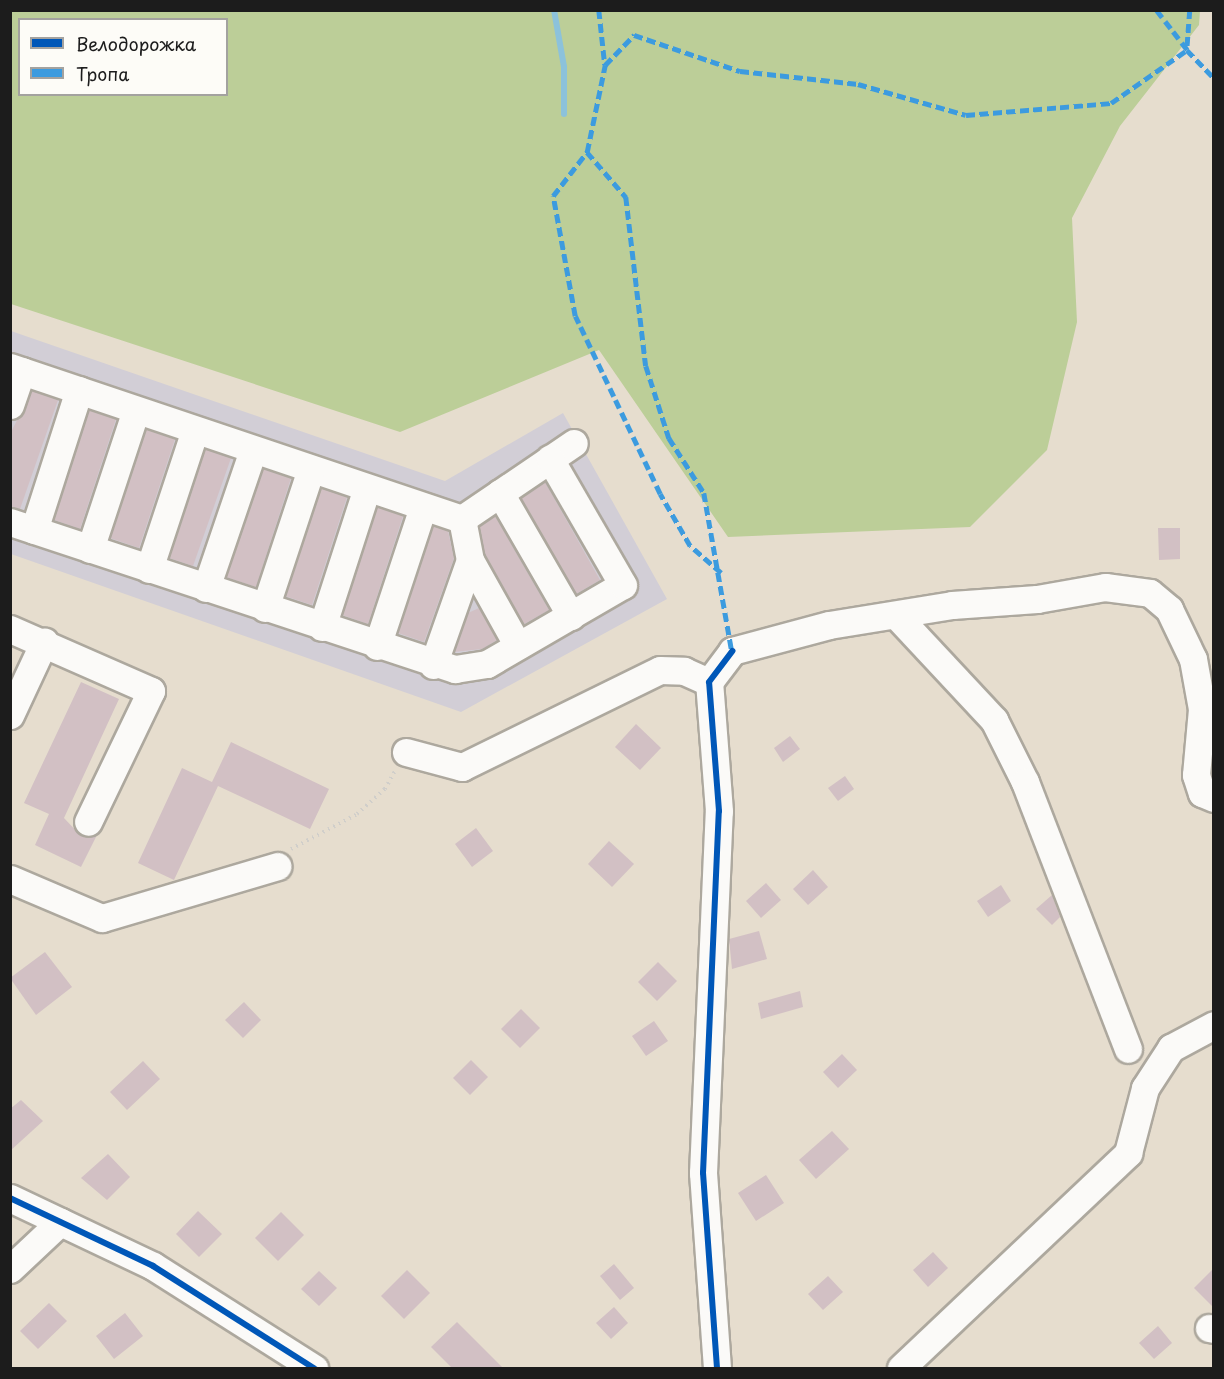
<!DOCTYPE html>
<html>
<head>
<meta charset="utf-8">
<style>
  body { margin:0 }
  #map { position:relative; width:1224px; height:1379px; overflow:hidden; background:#e6ddce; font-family:"Playpen Sans",sans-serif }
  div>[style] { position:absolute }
  .industrial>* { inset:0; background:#d2ced6 }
  .green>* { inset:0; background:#bcce98 }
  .stream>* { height:6px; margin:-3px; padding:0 3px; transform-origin:3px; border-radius:3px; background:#8cc2db }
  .building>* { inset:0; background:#d2c0c4 }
  .path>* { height:4px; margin-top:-2px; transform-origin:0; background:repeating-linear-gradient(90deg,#d0ceca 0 1.5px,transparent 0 6px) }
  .roads { filter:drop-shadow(2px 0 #ada89e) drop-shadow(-2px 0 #ada89e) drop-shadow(0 2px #ada89e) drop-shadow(0 -2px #ada89e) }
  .minor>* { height:27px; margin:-13.5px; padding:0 13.5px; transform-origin:13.5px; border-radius:13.5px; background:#fbfaf8 }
  .quiet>* { height:4.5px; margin-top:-2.25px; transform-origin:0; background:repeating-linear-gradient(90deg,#3c9bdf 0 9px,transparent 0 13.5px) }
  .cycleway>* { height:6px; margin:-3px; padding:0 3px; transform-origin:3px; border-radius:3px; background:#0057b8 }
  span { translate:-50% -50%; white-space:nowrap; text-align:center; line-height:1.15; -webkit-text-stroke:6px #fdfcf7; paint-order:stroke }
  .frame { position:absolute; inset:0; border:12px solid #1c1c1c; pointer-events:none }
  .legend { position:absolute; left:18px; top:18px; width:210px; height:78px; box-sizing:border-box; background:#fdfcf7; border:2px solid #a3a29f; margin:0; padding:8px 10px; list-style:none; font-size:18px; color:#1c1c1c }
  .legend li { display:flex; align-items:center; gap:12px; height:30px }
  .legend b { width:30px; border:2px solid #a3a29f }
</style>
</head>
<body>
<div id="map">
  <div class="industrial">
    <div style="clip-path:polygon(11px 331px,445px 481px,563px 413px,667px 599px,461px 712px,11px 554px)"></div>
  </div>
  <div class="green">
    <div style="clip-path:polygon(evenodd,10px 11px,1200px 10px,1200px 11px,1199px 25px,1120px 126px,1072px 218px,1077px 322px,1047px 450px,970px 527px,728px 537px,599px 350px,400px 432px,11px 304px,10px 11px,20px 20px,226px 20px,226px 94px,20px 94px,20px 20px)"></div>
  </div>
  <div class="stream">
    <div style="left:554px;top:10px;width:58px;rotate:80deg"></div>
    <div style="left:564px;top:67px;width:47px;rotate:90deg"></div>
  </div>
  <div class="building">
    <div style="clip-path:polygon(32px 391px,58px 400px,20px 509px,10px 507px,10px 434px)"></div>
    <div style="clip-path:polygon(89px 410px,116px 419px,80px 529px,54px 520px)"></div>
    <div style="clip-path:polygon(146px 429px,175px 439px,139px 548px,110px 538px)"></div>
    <div style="clip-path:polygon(205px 449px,231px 458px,193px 566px,169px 558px)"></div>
    <div style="clip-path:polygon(263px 469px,291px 478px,256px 587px,226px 577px)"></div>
    <div style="clip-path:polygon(545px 482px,600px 580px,576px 594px,521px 498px)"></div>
    <div style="clip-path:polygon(321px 488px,347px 497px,312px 605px,285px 596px)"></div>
    <div style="clip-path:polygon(377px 507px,403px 516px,368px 624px,342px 615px)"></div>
    <div style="clip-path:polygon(495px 516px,549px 610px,524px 624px,485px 555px,479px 526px)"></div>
    <div style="clip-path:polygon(433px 526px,448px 531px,454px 558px,424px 642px,398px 633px)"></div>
    <div style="clip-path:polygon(1158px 528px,1180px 528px,1180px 559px,1159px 560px)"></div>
    <div style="clip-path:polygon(479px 608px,497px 640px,482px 649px,454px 652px,468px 613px)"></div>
    <div style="clip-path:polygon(81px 682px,119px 699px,64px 818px,81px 836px,97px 835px,81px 867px,35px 845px,49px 814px,24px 803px)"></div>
    <div style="clip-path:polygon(636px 724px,661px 748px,640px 770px,615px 747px)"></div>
    <div style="clip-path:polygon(790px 736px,800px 749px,783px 762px,774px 748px)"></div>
    <div style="clip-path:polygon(231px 742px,329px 789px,310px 829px,218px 786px,174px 880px,138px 863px,182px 768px,212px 782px)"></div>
    <div style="clip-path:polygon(845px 776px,854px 789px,838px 801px,828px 788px)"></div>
    <div style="clip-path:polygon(476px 828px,493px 851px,472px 867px,455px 844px)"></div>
    <div style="clip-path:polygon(609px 841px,634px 864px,612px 887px,588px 864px)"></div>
    <div style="clip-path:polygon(813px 870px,828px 887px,808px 905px,793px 889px)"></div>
    <div style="clip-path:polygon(766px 883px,781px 900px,761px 918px,746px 901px)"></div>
    <div style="clip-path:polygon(1001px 885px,1011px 901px,988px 917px,977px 901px)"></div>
    <div style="clip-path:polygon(1052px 895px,1060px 917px,1052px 925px,1036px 909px)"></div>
    <div style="clip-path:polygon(759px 931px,767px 959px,732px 969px,729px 939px)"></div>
    <div style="clip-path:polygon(45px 952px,72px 987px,36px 1015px,10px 978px)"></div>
    <div style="clip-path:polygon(658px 962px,677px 981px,657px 1001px,638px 982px)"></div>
    <div style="clip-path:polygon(800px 991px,803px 1007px,761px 1019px,758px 1003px)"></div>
    <div style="clip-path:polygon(244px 1002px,261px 1020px,243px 1038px,225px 1020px)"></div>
    <div style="clip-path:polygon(521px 1009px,540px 1028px,520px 1048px,501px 1029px)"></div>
    <div style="clip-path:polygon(654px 1021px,668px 1041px,646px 1056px,632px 1036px)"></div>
    <div style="clip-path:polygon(842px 1054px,857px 1070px,838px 1088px,823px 1072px)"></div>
    <div style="clip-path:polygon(471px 1060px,488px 1077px,470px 1095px,453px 1078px)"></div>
    <div style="clip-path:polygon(143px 1061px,160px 1079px,127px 1110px,110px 1092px)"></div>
    <div style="clip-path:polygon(21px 1100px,43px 1121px,10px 1151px,10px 1109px)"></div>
    <div style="clip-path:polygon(832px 1131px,849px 1149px,816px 1179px,799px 1160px)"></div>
    <div style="clip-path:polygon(108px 1154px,130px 1177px,107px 1200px,81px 1178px)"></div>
    <div style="clip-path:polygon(766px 1175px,784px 1203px,756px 1221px,738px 1193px)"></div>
    <div style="clip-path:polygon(198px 1211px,222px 1234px,199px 1257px,176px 1234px)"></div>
    <div style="clip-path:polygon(281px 1212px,304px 1235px,278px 1261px,255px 1238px)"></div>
    <div style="clip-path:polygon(933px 1252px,948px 1268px,928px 1287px,913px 1270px)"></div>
    <div style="clip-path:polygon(614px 1264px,634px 1288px,620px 1300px,600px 1276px)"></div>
    <div style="clip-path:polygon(1214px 1268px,1214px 1308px,1194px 1288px)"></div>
    <div style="clip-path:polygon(407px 1270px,430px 1293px,404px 1319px,381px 1296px)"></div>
    <div style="clip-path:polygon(319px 1271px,337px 1288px,319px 1306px,301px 1289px)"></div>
    <div style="clip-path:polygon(828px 1276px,843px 1292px,823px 1310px,808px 1294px)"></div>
    <div style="clip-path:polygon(49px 1303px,67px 1321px,38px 1349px,20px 1331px)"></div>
    <div style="clip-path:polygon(614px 1307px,628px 1323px,611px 1339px,596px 1323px)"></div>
    <div style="clip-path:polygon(125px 1313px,143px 1336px,114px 1359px,96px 1336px)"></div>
    <div style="clip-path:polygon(457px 1322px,503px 1368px,452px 1368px,431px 1347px)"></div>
    <div style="clip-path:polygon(1158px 1326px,1172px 1343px,1154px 1359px,1139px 1343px)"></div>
  </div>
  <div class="path">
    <div style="left:291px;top:849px;width:75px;rotate:-27.9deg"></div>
    <div style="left:357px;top:814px;width:38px;rotate:-42deg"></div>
    <div style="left:385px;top:789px;width:21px;rotate:-61deg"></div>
  </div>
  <div class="roads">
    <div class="minor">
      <div style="left:10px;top:367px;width:477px;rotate:18.6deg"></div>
      <div style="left:462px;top:519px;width:135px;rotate:-34.2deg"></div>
      <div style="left:10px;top:405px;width:36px;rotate:-71deg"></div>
      <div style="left:500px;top:493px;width:142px;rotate:60deg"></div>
      <div style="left:462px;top:519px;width:42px;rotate:79deg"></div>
      <div style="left:470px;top:560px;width:98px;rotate:60.8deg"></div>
      <div style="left:10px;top:522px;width:469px;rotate:18.3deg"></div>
      <div style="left:455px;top:669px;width:32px;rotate:-9deg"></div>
      <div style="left:487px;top:664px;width:157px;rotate:-30.2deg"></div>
      <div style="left:623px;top:585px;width:146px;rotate:-120.1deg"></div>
      <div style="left:34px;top:530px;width:147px;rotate:-72.2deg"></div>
      <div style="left:90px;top:549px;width:146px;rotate:-71.7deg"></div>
      <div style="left:149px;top:569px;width:146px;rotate:-71.7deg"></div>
      <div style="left:206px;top:588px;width:146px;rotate:-71.2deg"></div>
      <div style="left:265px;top:608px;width:146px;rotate:-71.7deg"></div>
      <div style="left:896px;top:615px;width:144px;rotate:47deg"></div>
      <div style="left:994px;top:720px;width:69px;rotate:63.4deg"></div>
      <div style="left:1025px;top:782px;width:286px;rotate:68.9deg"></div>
      <div style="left:322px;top:627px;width:146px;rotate:-72.1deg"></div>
      <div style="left:10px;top:629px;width:154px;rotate:23.7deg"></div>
      <div style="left:151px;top:691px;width:145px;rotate:115.7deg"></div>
      <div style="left:377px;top:646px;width:146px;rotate:-71.7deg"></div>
      <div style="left:433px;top:665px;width:111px;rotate:-70.6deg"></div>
      <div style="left:10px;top:715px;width:81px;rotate:-65deg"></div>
      <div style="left:406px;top:752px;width:58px;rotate:15deg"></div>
      <div style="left:462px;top:767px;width:220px;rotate:-26.1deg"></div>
      <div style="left:660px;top:670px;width:24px;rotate:2deg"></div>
      <div style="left:684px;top:671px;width:27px;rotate:24deg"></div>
      <div style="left:10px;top:879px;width:100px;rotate:23deg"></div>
      <div style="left:102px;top:918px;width:183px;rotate:-16.5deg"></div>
      <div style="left:10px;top:1198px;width:158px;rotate:25.4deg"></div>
      <div style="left:153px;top:1266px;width:191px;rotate:32.4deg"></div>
      <div style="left:10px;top:1269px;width:69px;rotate:-43.2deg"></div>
      <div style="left:1209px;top:1328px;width:5px;rotate:11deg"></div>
      <div style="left:717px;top:1368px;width:196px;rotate:-94.1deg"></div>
      <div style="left:703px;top:1173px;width:362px;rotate:-87.5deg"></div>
      <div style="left:719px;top:811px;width:129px;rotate:-94.4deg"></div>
      <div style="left:709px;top:682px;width:39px;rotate:-53deg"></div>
      <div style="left:732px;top:651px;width:100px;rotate:-15deg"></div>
      <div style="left:829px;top:625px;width:125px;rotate:-9.2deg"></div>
      <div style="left:952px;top:605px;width:85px;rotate:-4deg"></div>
      <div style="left:1037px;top:599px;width:69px;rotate:-10deg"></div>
      <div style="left:1105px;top:587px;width:45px;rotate:7.6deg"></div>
      <div style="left:1150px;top:593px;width:25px;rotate:40deg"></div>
      <div style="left:1169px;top:609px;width:55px;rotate:64.4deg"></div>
      <div style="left:1193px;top:659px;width:51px;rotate:79.8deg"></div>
      <div style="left:1202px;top:709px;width:66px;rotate:95.2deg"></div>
      <div style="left:1196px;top:775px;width:19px;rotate:72deg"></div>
      <div style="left:1202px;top:793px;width:13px;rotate:23deg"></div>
      <div style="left:901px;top:1368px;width:313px;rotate:-43.4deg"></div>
      <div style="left:1128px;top:1153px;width:67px;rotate:-75.3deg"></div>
      <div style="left:1145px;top:1088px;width:48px;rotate:-57deg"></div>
      <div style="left:1171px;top:1048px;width:49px;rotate:-28.1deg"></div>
    </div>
  </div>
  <div class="quiet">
    <div style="left:599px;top:10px;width:55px;rotate:83.8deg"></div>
    <div style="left:1190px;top:10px;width:40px;rotate:94.3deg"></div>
    <div style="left:1187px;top:50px;width:39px;rotate:46deg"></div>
    <div style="left:587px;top:152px;width:60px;rotate:49.1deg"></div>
    <div style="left:626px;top:197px;width:170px;rotate:83.3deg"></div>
    <div style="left:646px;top:366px;width:76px;rotate:72.3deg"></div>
    <div style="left:669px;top:438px;width:65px;rotate:57.5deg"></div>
    <div style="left:704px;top:493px;width:160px;rotate:80deg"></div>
    <div style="left:721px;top:573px;width:41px;rotate:-138.9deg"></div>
    <div style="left:690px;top:546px;width:60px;rotate:-120deg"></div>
    <div style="left:660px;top:494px;width:197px;rotate:-115.5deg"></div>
    <div style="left:575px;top:316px;width:122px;rotate:-100.4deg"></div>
    <div style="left:553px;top:196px;width:56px;rotate:-52.3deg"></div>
    <div style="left:587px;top:152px;width:89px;rotate:-78.3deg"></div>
    <div style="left:605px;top:65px;width:42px;rotate:-46deg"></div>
    <div style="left:634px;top:35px;width:112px;rotate:18.8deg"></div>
    <div style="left:740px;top:71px;width:119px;rotate:6.3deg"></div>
    <div style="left:858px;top:84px;width:112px;rotate:16deg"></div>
    <div style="left:966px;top:115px;width:145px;rotate:-4.7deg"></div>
    <div style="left:1111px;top:103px;width:93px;rotate:-34.9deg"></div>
    <div style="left:1187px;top:50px;width:51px;rotate:-127.8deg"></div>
  </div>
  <div class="cycleway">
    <div style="left:10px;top:1198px;width:158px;rotate:25.4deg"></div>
    <div style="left:153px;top:1266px;width:191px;rotate:32.4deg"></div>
    <div style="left:717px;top:1368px;width:196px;rotate:-94.1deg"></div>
    <div style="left:703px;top:1173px;width:362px;rotate:-87.5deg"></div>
    <div style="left:719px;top:811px;width:129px;rotate:-94.4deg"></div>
    <div style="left:709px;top:682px;width:39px;rotate:-53deg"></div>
  </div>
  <div class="frame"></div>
  <ul class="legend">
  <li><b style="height:8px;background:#0057b8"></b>Велодорожка</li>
  <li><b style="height:8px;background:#3c9bdf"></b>Тропа</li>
  </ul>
</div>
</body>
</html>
